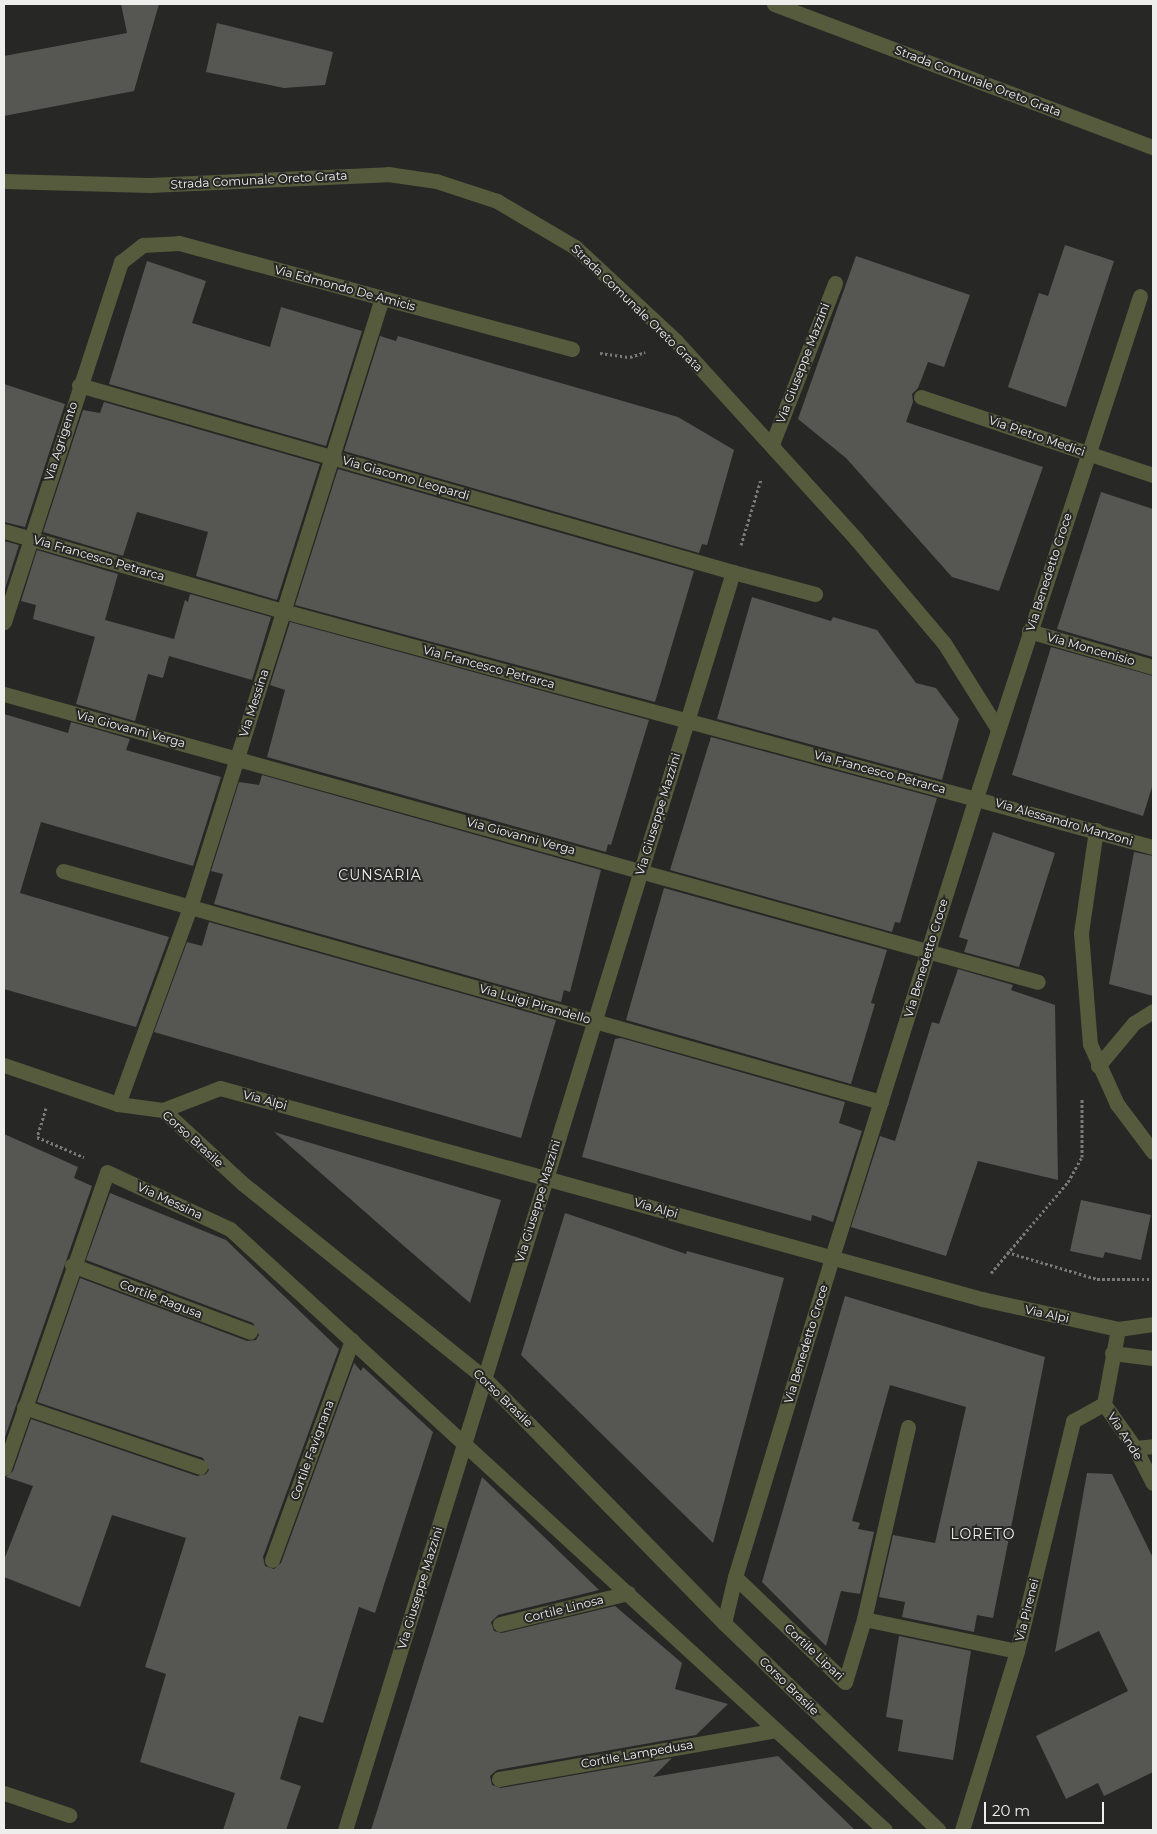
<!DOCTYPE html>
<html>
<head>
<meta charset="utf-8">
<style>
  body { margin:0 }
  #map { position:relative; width:1157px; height:1834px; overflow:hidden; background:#272725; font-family:Montserrat,sans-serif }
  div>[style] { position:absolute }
  .building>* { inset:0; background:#565653 }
  .path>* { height:3px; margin-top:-1.5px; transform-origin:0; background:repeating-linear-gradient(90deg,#797977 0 2.5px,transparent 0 5px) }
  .lane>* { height:15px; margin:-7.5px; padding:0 7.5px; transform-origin:7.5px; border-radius:7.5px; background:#555b3c }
  .street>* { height:15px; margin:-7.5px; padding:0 7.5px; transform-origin:7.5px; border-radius:7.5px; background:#555b3c }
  span { translate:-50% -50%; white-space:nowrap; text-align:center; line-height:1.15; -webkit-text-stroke:4px #272725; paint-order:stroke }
  .street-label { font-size:12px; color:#eeeeec }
  .neighbourhood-label { font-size:14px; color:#eeeeec; letter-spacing:1px }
  .frame { position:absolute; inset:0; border:5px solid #eeeeec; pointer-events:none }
  .scale { position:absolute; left:984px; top:1802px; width:120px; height:22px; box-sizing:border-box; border:2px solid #eeeeec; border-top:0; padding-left:6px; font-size:15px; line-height:18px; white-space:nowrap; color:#eeeeec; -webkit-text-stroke:4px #272725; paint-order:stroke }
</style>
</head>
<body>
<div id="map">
  <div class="building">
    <div style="clip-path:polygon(121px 4px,159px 4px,134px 91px,4px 116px,4px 56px,127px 33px)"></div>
    <div style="clip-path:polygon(217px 23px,333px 52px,325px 85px,284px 88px,206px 72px)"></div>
    <div style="clip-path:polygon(1065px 245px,1114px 261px,1066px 407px,1008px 387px,1039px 293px,1048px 296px)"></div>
    <div style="clip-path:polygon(856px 256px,970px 295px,944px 367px,928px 362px,918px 388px,912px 394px,913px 402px,906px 422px,1043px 467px,999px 591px,952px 577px,846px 458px,798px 419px)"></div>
    <div style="clip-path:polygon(147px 261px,206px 281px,192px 323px,270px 347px,281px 307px,362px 331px,326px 446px,109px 384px)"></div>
    <div style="clip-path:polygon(380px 336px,396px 341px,398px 336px,678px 417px,734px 450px,707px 545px,702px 544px,699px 553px,344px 451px)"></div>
    <div style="clip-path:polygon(4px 384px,65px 404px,25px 527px,4px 522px)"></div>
    <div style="clip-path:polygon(104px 402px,320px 464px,277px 600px,196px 576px,208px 532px,137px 512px,123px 556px,43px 532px,83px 410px,100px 413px)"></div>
    <div style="clip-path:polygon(338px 469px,694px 571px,655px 702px,295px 605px)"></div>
    <div style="clip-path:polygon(1101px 492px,1153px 509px,1153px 657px,1057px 629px)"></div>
    <div style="clip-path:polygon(4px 541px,19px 545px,4px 592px)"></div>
    <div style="clip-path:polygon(37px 550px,118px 574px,105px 620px,174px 639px,185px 600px,188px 602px,190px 594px,271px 617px,252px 680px,169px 656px,163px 678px,148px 674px,135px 721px,76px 704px,95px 637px,33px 619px,36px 605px,21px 601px)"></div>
    <div style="clip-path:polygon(752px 597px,831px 621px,833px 617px,877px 630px,916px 683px,936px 688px,959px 719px,942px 780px,717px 719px)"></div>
    <div style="clip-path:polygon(290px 622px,649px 720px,611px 845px,608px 844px,606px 852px,267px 757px,285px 690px,270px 685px)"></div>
    <div style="clip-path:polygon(1051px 647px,1153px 676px,1153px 784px,1143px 816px,1012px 775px)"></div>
    <div style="clip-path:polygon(4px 714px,68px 733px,71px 722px,130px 739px,126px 750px,221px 777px,193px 866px,41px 822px,20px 893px,169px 937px,136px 1027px,4px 989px)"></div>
    <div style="clip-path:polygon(711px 737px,937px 798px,900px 923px,895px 922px,892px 932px,670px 870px)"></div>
    <div style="clip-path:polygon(262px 775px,601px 870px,570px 992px,564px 990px,561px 1002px,214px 904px,223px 874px,211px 871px,239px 782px,259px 785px)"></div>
    <div style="clip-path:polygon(993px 832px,1055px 853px,1019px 967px,964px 952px,968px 940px,959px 937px)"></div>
    <div style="clip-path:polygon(1134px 852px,1153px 856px,1153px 996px,1109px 984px)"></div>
    <div style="clip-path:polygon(664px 888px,887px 950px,871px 1003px,875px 1004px,851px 1084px,626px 1020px)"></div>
    <div style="clip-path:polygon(209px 922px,556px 1020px,521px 1138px,154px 1032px,187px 942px,202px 946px)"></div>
    <div style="clip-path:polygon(958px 969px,1013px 985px,1011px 990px,1055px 1005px,1058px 1180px,978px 1161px,946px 1256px,851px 1227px,880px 1136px,895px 1141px,932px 1022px,939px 1024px)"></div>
    <div style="clip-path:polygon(621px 1038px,845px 1102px,839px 1123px,862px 1131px,833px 1222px,812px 1215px,811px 1221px,582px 1157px,615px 1039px)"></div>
    <div style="clip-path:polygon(274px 1132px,501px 1200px,470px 1303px,397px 1240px)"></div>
    <div style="clip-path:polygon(4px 1134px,78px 1167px,74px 1178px,92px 1186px,4px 1440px)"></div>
    <div style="clip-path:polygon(110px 1193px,226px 1240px,339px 1349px,263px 1557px,265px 1566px,274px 1569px,281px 1563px,354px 1363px,361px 1371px,363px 1367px,433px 1432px,375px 1613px,359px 1607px,323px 1723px,299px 1716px,280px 1779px,301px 1786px,286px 1830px,223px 1830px,235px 1793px,140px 1762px,166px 1674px,145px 1667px,186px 1538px,112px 1515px,80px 1607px,4px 1577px,4px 1560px,33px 1486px,6px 1477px,13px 1471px,31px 1419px,197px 1476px,206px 1474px,209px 1470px,203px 1458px,37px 1402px,80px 1278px,247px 1341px,256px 1340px,259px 1335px,253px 1323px,86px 1260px)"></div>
    <div style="clip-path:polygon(1081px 1200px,1151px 1215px,1141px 1260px,1105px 1252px,1103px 1258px,1070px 1251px)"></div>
    <div style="clip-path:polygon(565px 1213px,686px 1254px,687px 1251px,784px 1278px,713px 1543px,521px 1355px)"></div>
    <div style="clip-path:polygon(845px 1296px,1045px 1357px,993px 1618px,977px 1615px,974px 1632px,902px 1617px,905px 1602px,879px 1597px,893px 1535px,935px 1543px,966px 1407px,890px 1385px,852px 1521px,860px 1523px,858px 1529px,874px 1532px,860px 1594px,841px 1591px,826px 1646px,762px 1582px)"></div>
    <div style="clip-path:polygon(1087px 1473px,1112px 1474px,1153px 1558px,1153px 1772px,1104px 1796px,1098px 1783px,1066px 1799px,1036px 1736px,1128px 1691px,1099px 1631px,1055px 1652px)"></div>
    <div style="clip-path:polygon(482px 1477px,599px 1590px,498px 1615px,491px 1622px,494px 1631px,502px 1633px,615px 1606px,682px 1663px,675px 1689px,728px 1704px,696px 1735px,497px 1770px,490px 1776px,492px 1785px,501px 1788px,672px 1758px,653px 1777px,778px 1756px,855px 1830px,371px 1830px)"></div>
    <div style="clip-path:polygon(899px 1636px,971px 1651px,953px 1760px,898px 1751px,903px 1720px,886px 1717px)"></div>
  </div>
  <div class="path">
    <div style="left:600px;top:353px;width:30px;rotate:8deg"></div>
    <div style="left:630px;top:357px;width:16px;rotate:-18deg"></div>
    <div style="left:741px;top:545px;width:69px;rotate:-73.1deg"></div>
    <div style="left:46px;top:1108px;width:30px;rotate:107deg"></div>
    <div style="left:37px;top:1137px;width:51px;rotate:23.1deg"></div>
    <div style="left:1007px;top:1252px;width:94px;rotate:16.7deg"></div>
    <div style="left:1097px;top:1279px;width:56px"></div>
    <div style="left:991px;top:1273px;width:119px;rotate:-49.8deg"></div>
    <div style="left:1068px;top:1182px;width:29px;rotate:-61deg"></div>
    <div style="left:1082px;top:1157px;width:58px;rotate:-90deg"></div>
  </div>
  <div class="lane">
    <div style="left:733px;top:572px;width:85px;rotate:15deg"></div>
    <div style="left:1098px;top:1066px;width:56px;rotate:-50.1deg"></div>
    <div style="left:1134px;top:1023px;width:22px;rotate:-32deg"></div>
    <div style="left:72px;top:1265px;width:190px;rotate:20.6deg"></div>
    <div style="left:1112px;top:1353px;width:41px;rotate:7deg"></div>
    <div style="left:24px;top:1407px;width:186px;rotate:18.8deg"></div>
    <div style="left:272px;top:1560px;width:234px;rotate:-70deg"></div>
    <div style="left:735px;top:1577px;width:152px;rotate:43.7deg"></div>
    <div style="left:845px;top:1682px;width:66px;rotate:-73.2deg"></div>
    <div style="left:864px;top:1619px;width:197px;rotate:-77.1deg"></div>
    <div style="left:864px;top:1619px;width:156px;rotate:11.8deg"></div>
    <div style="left:500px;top:1624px;width:132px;rotate:-13.6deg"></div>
    <div style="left:4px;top:1793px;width:69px;rotate:18.7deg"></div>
  </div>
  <div class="street">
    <div style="left:774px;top:4px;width:405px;rotate:20.7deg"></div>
    <div style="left:4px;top:181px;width:145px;rotate:1.6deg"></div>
    <div style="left:149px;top:185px;width:239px;rotate:-2.6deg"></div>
    <div style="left:388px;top:174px;width:49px;rotate:8.3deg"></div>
    <div style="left:436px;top:181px;width:64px;rotate:18.2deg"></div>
    <div style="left:497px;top:201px;width:91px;rotate:30.5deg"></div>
    <div style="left:575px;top:247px;width:138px;rotate:42.9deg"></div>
    <div style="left:676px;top:341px;width:268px;rotate:47.7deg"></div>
    <div style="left:856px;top:539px;width:136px;rotate:49.8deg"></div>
    <div style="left:944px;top:643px;width:102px;rotate:57.9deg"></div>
    <div style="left:79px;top:385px;width:680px;rotate:15.96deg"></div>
    <div style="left:733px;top:572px;width:1316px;rotate:107.14deg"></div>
    <div style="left:921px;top:397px;width:245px;rotate:18.6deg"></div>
    <div style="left:772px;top:444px;width:173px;rotate:-68.6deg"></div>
    <div style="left:4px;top:531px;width:290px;rotate:16deg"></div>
    <div style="left:283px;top:611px;width:901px;rotate:15.18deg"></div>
    <div style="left:4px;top:622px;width:379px;rotate:-72deg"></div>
    <div style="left:121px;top:262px;width:28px;rotate:-38deg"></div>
    <div style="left:143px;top:245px;width:36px;rotate:-3deg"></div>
    <div style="left:179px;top:243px;width:407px;rotate:15.1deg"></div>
    <div style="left:1029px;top:631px;width:129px;rotate:16.2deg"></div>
    <div style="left:4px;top:694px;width:1073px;rotate:15.56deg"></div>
    <div style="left:1096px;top:830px;width:104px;rotate:98.3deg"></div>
    <div style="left:1081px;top:933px;width:111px;rotate:85.4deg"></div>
    <div style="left:1090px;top:1044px;width:66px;rotate:65.8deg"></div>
    <div style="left:1117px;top:1104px;width:60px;rotate:53.1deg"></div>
    <div style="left:63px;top:871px;width:850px;rotate:15.77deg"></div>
    <div style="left:4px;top:1065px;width:120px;rotate:18.9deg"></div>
    <div style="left:118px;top:1104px;width:45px;rotate:7.6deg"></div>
    <div style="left:163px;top:1110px;width:108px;rotate:42.7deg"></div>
    <div style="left:242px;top:1183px;width:309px;rotate:38.8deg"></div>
    <div style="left:483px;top:1377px;width:344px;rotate:45.6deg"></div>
    <div style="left:724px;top:1623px;width:298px;rotate:44deg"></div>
    <div style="left:118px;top:1104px;width:210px;rotate:-69.9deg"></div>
    <div style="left:190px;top:907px;width:639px;rotate:-72.5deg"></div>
    <div style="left:163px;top:1110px;width:61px;rotate:-21.1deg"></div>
    <div style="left:220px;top:1088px;width:791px;rotate:15.48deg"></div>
    <div style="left:982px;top:1299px;width:139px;rotate:12.4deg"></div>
    <div style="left:1118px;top:1329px;width:35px;rotate:-8deg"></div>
    <div style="left:1118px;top:1329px;width:76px;rotate:100.6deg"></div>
    <div style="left:1104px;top:1404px;width:54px;rotate:54.8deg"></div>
    <div style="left:1135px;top:1448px;width:39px;rotate:63deg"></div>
    <div style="left:1135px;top:1448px;width:18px;rotate:-6deg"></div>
    <div style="left:4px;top:1468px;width:313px;rotate:-70.8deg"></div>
    <div style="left:107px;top:1172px;width:136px;rotate:24.9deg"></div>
    <div style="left:230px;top:1229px;width:889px;rotate:42.54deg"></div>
    <div style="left:724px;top:1623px;width:47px;rotate:-76.6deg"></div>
    <div style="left:735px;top:1577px;width:334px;rotate:-73.1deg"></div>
    <div style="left:832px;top:1257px;width:481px;rotate:-72.6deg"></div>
    <div style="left:976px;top:798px;width:528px;rotate:-71.91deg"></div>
    <div style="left:499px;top:1779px;width:281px;rotate:-10deg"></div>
    <div style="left:962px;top:1830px;width:187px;rotate:-72.9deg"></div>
    <div style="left:1017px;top:1651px;width:237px;rotate:-76.3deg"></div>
    <div style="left:1073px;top:1421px;width:35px;rotate:-29deg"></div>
  </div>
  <div class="street-label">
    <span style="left:978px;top:81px;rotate:21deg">Strada Comunale Oreto Grata</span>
    <span style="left:259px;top:180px;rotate:-3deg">Strada Comunale Oreto Grata</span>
    <span style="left:345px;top:288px;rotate:15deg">Via Edmondo De Amicis</span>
    <span style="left:637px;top:308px;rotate:44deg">Strada Comunale Oreto Grata</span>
    <span style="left:803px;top:363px;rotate:-69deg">Via Giuseppe Mazzini</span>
    <span style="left:1037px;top:436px;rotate:19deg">Via Pietro Medici</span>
    <span style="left:61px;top:441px;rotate:-72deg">Via Agrigento</span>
    <span style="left:406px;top:478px;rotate:16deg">Via Giacomo Leopardi</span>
    <span style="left:99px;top:558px;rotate:16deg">Via Francesco Petrarca</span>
    <span style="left:1049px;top:572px;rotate:-72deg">Via Benedetto Croce</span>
    <span style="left:1091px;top:649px;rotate:16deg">Via Moncenisio</span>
    <span style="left:489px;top:667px;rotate:15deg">Via Francesco Petrarca</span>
    <span style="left:254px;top:703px;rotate:-72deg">Via Messina</span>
    <span style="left:131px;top:729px;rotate:15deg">Via Giovanni Verga</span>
    <span style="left:880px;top:772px;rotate:15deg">Via Francesco Petrarca</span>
    <span style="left:658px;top:814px;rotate:-73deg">Via Giuseppe Mazzini</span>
    <span style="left:1064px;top:822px;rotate:16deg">Via Alessandro Manzoni</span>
    <span style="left:521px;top:836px;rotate:15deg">Via Giovanni Verga</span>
    <span style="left:926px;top:958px;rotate:-73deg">Via Benedetto Croce</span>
    <span style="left:535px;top:1004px;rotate:16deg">Via Luigi Pirandello</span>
    <span style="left:265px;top:1100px;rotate:15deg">Via Alpi</span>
    <span style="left:193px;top:1139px;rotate:42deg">Corso Brasile</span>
    <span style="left:170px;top:1201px;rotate:25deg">Via Messina</span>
    <span style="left:538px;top:1201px;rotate:-73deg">Via Giuseppe Mazzini</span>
    <span style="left:656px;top:1208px;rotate:16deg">Via Alpi</span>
    <span style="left:161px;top:1299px;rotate:21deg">Cortile Ragusa</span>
    <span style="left:1047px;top:1314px;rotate:12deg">Via Alpi</span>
    <span style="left:806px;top:1344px;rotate:-73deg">Via Benedetto Croce</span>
    <span style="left:503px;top:1398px;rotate:44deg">Corso Brasile</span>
    <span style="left:1125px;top:1436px;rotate:57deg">Via Ande</span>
    <span style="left:312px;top:1450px;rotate:-70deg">Cortile Favignana</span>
    <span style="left:420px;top:1588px;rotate:-73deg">Via Giuseppe Mazzini</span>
    <span style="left:564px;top:1609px;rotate:-14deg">Cortile Linosa</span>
    <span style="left:1027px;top:1610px;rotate:-76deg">Via Pirenei</span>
    <span style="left:814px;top:1652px;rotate:43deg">Cortile Lipari</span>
    <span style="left:789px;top:1686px;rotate:44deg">Corso Brasile</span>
    <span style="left:637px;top:1754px;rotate:-10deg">Cortile Lampedusa</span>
  </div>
  <div class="neighbourhood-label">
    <span style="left:380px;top:875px">CUNSARIA</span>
    <span style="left:983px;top:1534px">LORETO</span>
  </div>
  <div class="frame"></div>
  <div class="scale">20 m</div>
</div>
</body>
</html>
